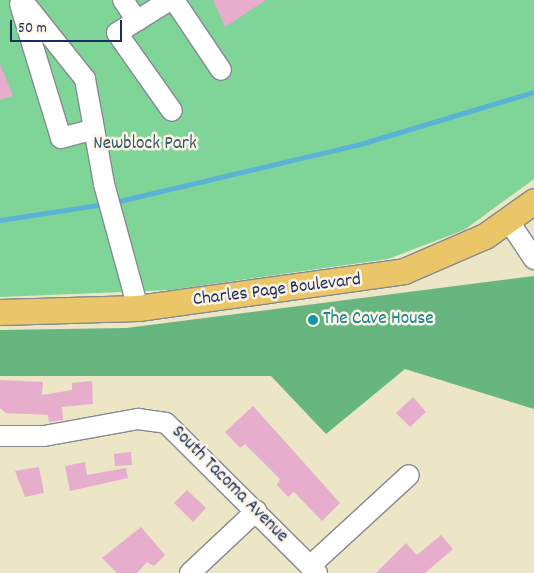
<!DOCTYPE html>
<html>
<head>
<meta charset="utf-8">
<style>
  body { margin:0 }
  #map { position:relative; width:534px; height:573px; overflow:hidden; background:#ece5c6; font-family:Dekko,sans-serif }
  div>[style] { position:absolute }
  .green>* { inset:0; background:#7fd497 }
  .forest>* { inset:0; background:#67b680 }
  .stream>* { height:4.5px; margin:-2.25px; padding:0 2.25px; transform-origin:2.25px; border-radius:2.25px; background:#59b3d6 }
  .building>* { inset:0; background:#e6adcc }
  .roads { filter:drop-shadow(1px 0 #848a92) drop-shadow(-1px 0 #848a92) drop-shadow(0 1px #848a92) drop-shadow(0 -1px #848a92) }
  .minor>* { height:20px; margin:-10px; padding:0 10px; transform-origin:10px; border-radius:10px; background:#fff }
  .major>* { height:25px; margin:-12.5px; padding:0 12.5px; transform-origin:12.5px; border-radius:12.5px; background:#eac669 }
  .dots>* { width:14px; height:14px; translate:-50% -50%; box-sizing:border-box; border:2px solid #fcf5e5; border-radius:50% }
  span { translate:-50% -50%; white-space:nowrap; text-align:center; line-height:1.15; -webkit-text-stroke:5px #fcf5e5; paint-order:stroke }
  .park-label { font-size:19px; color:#34586c }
  .street-label { font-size:19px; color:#1b2f5e }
  .culture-label { font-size:19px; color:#0d838f }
  .left { translate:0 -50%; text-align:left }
  .scale { position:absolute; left:10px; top:20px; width:112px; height:22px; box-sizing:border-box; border:2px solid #1b2f5e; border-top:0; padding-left:6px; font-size:15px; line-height:18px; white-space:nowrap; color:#1b2f5e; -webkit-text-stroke:4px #fcf5e5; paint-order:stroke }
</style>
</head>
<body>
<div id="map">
  <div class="green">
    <div style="clip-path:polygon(0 0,534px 0,534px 179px,464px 230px,388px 259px,170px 290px,0 297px)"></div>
  </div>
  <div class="forest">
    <div style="clip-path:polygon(534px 276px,534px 409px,405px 369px,326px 434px,271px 376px,0 376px,0 330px,126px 328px)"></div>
  </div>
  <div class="stream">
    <div style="left:115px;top:202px;width:249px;rotate:-13.3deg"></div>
    <div style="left:357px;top:145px;width:185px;rotate:-16.7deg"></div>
    <div style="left:0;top:220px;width:106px;rotate:-8.7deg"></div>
  </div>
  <div class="building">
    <div style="clip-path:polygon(213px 0,266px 0,225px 27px)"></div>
    <div style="clip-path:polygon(0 64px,13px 96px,0 100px)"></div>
    <div style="clip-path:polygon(0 380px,43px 382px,42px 395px,72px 390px,72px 383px,92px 381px,93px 404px,62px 407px,63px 420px,49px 422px,48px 415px,6px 413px,0 408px)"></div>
    <div style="clip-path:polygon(413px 397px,426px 412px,410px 427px,396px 413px)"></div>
    <div style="clip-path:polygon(253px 406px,340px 503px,322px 521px,294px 492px,288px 497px,277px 485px,280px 479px,245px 444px,240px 448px,225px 432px)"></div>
    <div style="clip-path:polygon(131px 452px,132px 465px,115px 466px,114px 454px)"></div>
    <div style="clip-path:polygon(85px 462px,87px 475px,126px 468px,128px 478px,70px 491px,65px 466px)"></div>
    <div style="clip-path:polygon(39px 467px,44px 493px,25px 497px,15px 471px)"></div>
    <div style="clip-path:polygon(187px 490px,206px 508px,193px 522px,174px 503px)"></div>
    <div style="clip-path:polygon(141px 527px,165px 555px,154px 566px,147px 562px,137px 573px,117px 573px,102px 558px)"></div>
    <div style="clip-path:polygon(441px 535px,453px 549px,425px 573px,376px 573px,406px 543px,417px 555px)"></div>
  </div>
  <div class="roads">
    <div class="minor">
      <div style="left:22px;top:0;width:101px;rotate:51.4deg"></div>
      <div style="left:85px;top:79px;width:107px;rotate:79.7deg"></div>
      <div style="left:104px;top:184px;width:129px;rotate:74.7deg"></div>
      <div style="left:123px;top:0;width:25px;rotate:56deg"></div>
      <div style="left:170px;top:0;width:62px;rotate:148.1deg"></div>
      <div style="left:117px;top:33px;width:95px;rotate:54.8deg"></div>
      <div style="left:174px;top:0;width:84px;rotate:56.1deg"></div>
      <div style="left:20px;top:4px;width:140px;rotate:73deg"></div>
      <div style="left:61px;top:138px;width:34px;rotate:-15deg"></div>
      <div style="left:508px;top:220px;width:47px;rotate:56.3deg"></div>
      <div style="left:0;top:436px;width:44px"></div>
      <div style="left:44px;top:436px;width:96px;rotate:-10.3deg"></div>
      <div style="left:138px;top:419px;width:28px;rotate:8deg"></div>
      <div style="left:166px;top:423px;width:213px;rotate:44.8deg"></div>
      <div style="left:310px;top:566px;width:134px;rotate:-42.6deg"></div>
      <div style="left:190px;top:573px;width:91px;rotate:-43.2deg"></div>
    </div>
    <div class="major">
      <div style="left:0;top:312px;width:138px;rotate:-1.7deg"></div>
      <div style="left:138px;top:308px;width:269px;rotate:-7.9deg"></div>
      <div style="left:404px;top:271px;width:88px;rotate:-23.4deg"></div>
      <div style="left:485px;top:236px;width:60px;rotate:-35.5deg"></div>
    </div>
  </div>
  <div class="dots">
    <div style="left:313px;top:320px;background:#0f9aa8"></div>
  </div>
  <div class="park-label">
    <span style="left:145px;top:145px">Newblock Park</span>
  </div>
  <div class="street-label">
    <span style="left:277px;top:291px;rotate:-7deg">Charles Page Boulevard</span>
    <span style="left:229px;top:485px;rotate:45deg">South Tacoma Avenue</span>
  </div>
  <div class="culture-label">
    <span class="left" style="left:323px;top:320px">The Cave House</span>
  </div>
  <div class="scale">50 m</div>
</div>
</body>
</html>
